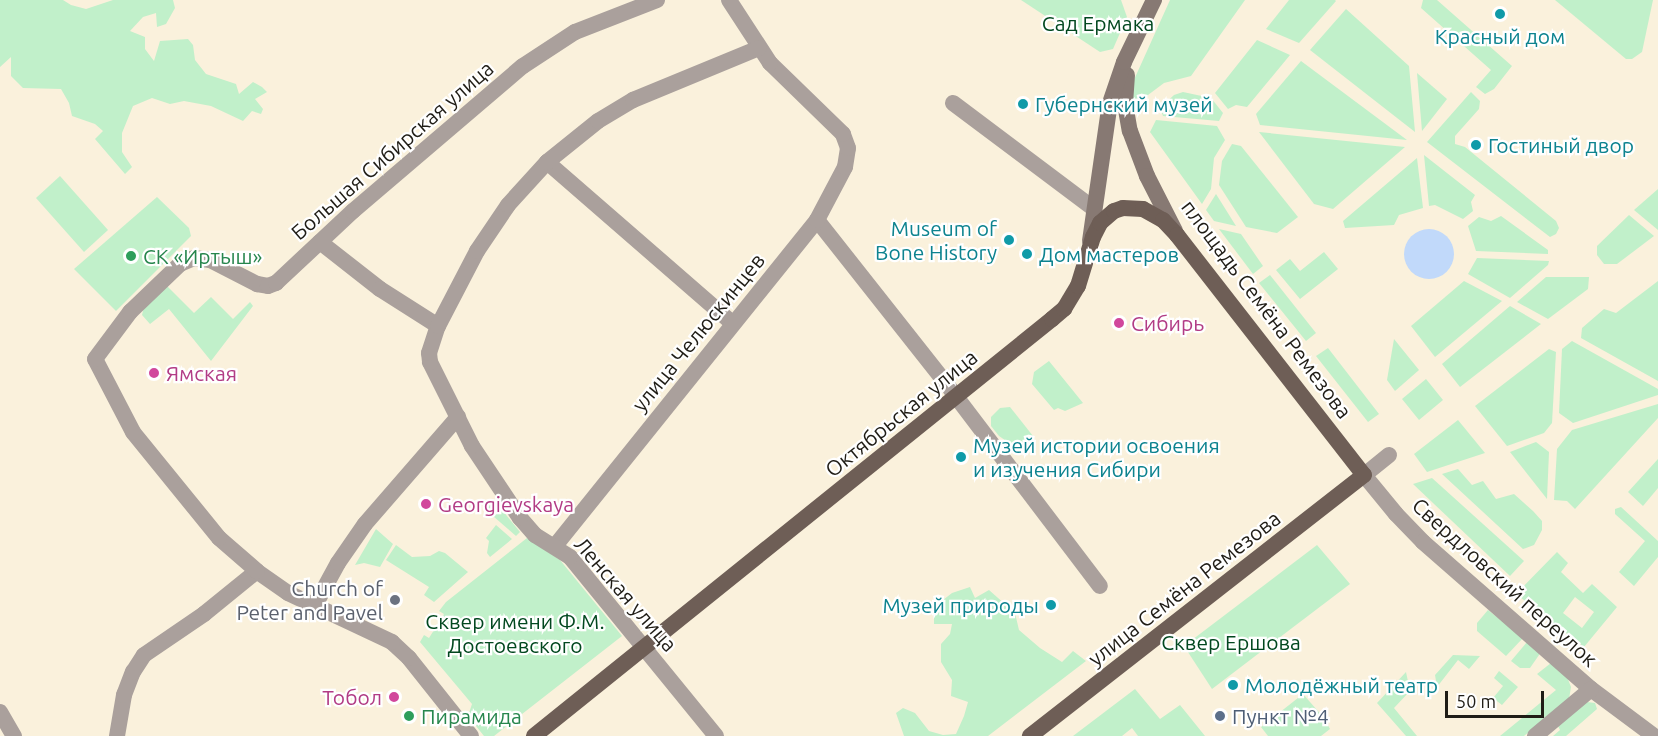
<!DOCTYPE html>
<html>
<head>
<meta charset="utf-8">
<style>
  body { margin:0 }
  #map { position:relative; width:1658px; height:736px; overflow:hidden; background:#faf1dc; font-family:Ubuntu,sans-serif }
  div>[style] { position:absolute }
  .green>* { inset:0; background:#c1f0ca }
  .water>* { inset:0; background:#c1d9fa }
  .round { border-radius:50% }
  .minor>* { height:16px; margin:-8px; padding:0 8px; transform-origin:8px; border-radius:8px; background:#aaa09c }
  .secondary>* { height:16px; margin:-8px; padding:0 8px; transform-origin:8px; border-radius:8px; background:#877973 }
  .primary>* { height:16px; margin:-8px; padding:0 8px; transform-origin:8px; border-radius:8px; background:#6e5e56 }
  .dots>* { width:16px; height:16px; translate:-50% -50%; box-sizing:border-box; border:3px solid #fff; border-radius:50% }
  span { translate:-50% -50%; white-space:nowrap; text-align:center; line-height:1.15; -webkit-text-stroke:4.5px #fff; paint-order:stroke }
  .park-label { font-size:21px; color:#02481f }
  .culture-label { font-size:21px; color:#0d838f }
  .left { translate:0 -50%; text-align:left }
  .right { translate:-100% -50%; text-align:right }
  .street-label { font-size:21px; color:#1f1c15 }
  .leisure-label { font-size:21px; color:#27864d }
  .hotel-label { font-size:21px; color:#b23c85 }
  .worship-label { font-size:21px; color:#5b616d }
  .service-label { font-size:21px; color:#4e5e75 }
  .scale { position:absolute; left:1445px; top:691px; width:99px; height:27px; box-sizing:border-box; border:3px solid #1f1c15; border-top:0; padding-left:8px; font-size:18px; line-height:21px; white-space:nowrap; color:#1f1c15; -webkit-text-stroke:4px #fff; paint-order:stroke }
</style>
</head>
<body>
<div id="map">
  <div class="green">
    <div style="clip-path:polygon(0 0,63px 0,71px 5px,86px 9px,113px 0,173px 0,175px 8px,166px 24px,157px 27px,156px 13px,143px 17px,130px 31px,145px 37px,145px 49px,154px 61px,160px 41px,188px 39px,193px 45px,195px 60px,206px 74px,236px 84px,239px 94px,253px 82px,262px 87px,267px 92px,255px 99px,263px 109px,261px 114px,252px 111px,243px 121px,211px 106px,184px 101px,170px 104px,152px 98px,133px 106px,122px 133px,122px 152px,132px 167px,125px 174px,95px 139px,103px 131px,95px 124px,72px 116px,69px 103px,61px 89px,23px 88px,11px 76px,11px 57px,0 67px)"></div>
    <div style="clip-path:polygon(1021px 0,1121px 0,1127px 17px,1113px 49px,1100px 52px)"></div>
    <div style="clip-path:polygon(1170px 0,1245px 0,1191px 76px,1164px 83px,1148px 95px,1142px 106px,1133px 106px,1130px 99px,1133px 82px)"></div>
    <div style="clip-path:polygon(1289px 0,1335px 0,1336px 1px,1299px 43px,1266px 29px)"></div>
    <div style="clip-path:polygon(1423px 0,1437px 0,1512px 66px,1494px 89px,1485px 94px,1476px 87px,1491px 70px,1421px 8px)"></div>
    <div style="clip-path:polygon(1555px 0,1653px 0,1642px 52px,1632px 59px,1626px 59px)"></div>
    <div style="clip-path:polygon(1346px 9px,1409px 66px,1415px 132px,1310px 50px)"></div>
    <div style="clip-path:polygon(1257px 40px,1290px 55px,1247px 107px,1236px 105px,1228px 109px,1215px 93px)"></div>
    <div style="clip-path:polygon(1301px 61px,1407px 140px,1260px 125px,1256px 114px)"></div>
    <div style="clip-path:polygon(1417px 73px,1447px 99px,1422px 131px)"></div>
    <div style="clip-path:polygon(1183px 92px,1211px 98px,1223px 113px,1219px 121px,1163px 116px,1160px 108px,1174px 95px)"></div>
    <div style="clip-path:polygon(1471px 92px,1480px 101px,1479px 109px,1455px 136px,1455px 144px,1465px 147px,1556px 221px,1559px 228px,1556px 234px,1550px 237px,1427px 142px)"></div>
    <div style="clip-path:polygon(1156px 120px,1217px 126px,1225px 140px,1214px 158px,1211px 189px,1202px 204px,1150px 132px)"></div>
    <div style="clip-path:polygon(1259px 132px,1405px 147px,1333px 209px,1314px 204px)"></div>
    <div style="clip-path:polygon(1232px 144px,1241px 146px,1298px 217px,1277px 233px,1246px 227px,1219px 185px,1222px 161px)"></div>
    <div style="clip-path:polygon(1424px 155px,1475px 195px,1471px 202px,1473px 211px,1463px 219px,1435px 205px,1429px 206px)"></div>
    <div style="clip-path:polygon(1417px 158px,1423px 208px,1399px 215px,1394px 225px,1345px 228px,1343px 221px)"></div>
    <div style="clip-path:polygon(60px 176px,108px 230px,84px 252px,36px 198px)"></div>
    <div style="clip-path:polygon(1658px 189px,1658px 230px,1634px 210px)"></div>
    <div style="clip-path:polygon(1216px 194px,1236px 226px,1214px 221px,1206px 210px)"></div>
    <div style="clip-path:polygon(157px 197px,189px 228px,191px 236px,116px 311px,74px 269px)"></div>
    <div style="clip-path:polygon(1629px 215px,1654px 236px,1617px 264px,1604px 264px,1597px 255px,1597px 246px)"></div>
    <div style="clip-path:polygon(1501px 216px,1548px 250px,1548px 254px,1476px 251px,1468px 226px,1479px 217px,1491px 221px)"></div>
    <div style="clip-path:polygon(1219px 229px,1241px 234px,1263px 266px,1253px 274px)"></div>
    <div style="clip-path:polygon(1324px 252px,1338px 269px,1300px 299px,1276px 270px,1290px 259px,1300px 271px)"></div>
    <div style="clip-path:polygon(1477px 258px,1549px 261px,1548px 265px,1510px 298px,1468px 274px)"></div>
    <div style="clip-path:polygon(1270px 275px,1316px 333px,1306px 341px,1259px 283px)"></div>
    <div style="clip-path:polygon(1546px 277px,1589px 277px,1588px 289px,1548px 319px,1517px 302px)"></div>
    <div style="clip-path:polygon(1464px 281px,1502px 301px,1435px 357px,1411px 326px)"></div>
    <div style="clip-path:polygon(1658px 281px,1658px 381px,1581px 338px,1582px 328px,1604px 309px,1616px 313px)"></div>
    <div style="clip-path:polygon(167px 286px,194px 313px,211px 297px,233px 319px,250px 302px,253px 306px,211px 361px,169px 309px,150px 324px,142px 315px,144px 307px)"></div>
    <div style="clip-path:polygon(1510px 306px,1541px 324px,1460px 387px,1442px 364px)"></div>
    <div style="clip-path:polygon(1394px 339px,1419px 370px,1395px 391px,1387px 380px)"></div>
    <div style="clip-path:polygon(1572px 341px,1658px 389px,1658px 395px,1573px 423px,1559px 413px,1562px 349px)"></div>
    <div style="clip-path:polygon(1328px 348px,1379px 414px,1368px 422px,1316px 356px)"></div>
    <div style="clip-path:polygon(1549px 349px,1556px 352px,1552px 423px,1544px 433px,1507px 446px,1475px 406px)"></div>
    <div style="clip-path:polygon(1049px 361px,1083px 403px,1065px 411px,1058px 408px,1054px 410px,1032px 384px,1034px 372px)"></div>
    <div style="clip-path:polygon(1426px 379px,1443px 400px,1419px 420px,1402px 399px)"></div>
    <div style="clip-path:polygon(1658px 404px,1658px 418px,1575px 509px,1567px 501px,1554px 500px,1557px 449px,1572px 430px)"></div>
    <div style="clip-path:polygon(1010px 407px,1033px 436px,1036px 449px,1030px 450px,1015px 447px,999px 436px,991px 426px,991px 417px,1000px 408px)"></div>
    <div style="clip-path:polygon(1458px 420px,1485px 453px,1427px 472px,1414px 454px)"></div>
    <div style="clip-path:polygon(1536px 442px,1549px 452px,1547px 499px,1510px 452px)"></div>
    <div style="clip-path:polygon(1658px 459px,1658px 488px,1643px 506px,1628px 492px)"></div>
    <div style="clip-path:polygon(1458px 469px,1472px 485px,1483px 481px,1496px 499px,1514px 494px,1533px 511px,1542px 521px,1542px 530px,1534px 545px,1523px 549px,1442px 474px)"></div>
    <div style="clip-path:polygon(1432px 478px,1524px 561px,1510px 576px,1413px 484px)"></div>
    <div style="clip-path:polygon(494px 500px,520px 532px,516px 536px,486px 510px)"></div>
    <div style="clip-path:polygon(1621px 507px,1658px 541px,1658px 557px,1634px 586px,1619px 572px,1645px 541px,1615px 514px,1615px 509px)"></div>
    <div style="clip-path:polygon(496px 525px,512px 539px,490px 557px,487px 553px,489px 541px,486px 538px)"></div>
    <div style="clip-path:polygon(376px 529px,393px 544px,380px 567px,364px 563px,355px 565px)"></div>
    <div style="clip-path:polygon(527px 538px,560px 560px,622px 636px,494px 736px,484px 736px,468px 716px,472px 704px,420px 642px,424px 635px,429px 638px,444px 614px,439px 611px,446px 602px)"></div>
    <div style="clip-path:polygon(396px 545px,412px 557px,430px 556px,439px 551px,445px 553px,468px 572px,434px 602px,424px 595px,429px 587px,386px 560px)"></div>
    <div style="clip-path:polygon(1317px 545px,1350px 584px,1212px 689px,1184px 646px)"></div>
    <div style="clip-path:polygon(evenodd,1557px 552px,1568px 563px,1561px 572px,1583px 593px,1592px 584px,1617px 607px,1584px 647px,1516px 594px,1557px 552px,1575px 597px,1594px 612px,1582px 628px,1563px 613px,1575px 597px)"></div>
    <div style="clip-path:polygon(970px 587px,975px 598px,989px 590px,1015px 613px,1019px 630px,1040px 648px,1062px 662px,1073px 651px,1086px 661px,988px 736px,904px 736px,896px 713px,903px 708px,915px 713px,929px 731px,943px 735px,956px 734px,964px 716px,968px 702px,951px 696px,952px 680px,941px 662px,941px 644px,950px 634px,952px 624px,934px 624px,934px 607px,952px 593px)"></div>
    <div style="clip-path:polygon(1488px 610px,1523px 638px,1506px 656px,1477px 631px,1477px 623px)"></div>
    <div style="clip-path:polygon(1527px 642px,1539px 652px,1539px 655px,1530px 668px,1520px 668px,1511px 661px)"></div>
    <div style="clip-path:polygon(1453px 655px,1480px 656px,1469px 669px,1458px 660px,1437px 687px,1435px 675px)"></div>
    <div style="clip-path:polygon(1551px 663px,1567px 677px,1571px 687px,1569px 699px,1524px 736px,1500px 736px,1556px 690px,1537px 674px)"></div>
    <div style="clip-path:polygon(1499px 671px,1518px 687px,1502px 705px,1493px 698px,1503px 686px,1494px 678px)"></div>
    <div style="clip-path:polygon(1406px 672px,1410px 691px,1394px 708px,1417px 736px,1406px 736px,1377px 703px)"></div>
    <div style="clip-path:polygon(1135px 689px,1160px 719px,1180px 705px,1205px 736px,1138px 736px,1132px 728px,1122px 736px,1073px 736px)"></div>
    <div style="clip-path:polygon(1303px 694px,1324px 718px,1330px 729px,1321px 736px,1268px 736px,1261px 727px)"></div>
    <div style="clip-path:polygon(1587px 702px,1595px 703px,1597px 709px,1566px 736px,1553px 736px,1560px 730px,1558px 726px)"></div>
  </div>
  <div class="water">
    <div class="round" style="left:1404px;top:229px;width:50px;height:50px"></div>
  </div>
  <div class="minor">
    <div style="left:953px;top:103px;width:176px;rotate:36.9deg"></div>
    <div style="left:547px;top:162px;width:245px;rotate:41deg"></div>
    <div style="left:817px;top:220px;width:206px;rotate:51.7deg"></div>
    <div style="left:945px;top:382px;width:256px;rotate:52.8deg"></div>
    <div style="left:320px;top:242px;width:76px;rotate:38.1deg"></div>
    <div style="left:380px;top:289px;width:69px;rotate:32.5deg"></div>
    <div style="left:1389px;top:455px;width:32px;rotate:141deg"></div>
    <div style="left:1364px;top:475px;width:50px;rotate:50.6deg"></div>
    <div style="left:1396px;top:514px;width:39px;rotate:46deg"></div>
    <div style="left:1423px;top:542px;width:223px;rotate:41.2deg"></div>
    <div style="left:1591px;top:689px;width:79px;rotate:36.7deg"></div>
    <div style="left:555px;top:546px;width:418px;rotate:-51.2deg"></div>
    <div style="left:817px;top:220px;width:60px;rotate:-62.2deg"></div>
    <div style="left:845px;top:167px;width:19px;rotate:-81deg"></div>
    <div style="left:848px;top:148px;width:15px;rotate:-110deg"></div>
    <div style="left:843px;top:134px;width:102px;rotate:-135.8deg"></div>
    <div style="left:770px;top:63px;width:75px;rotate:-123.1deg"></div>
    <div style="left:314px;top:607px;width:50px;rotate:-61.4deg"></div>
    <div style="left:338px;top:563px;width:47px;rotate:-55.3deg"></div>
    <div style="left:365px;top:524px;width:142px;rotate:-49deg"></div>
    <div style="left:0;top:712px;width:28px;rotate:60deg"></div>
    <div style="left:117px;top:736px;width:42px;rotate:-80.3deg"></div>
    <div style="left:124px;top:695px;width:25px;rotate:-69deg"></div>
    <div style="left:133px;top:672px;width:20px;rotate:-57deg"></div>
    <div style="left:144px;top:655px;width:73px;rotate:-34.3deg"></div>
    <div style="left:204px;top:614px;width:68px;rotate:-39.1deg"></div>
    <div style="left:471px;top:736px;width:100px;rotate:-128.5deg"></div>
    <div style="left:409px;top:658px;width:23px;rotate:-137deg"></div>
    <div style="left:392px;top:642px;width:115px;rotate:-154.8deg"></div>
    <div style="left:288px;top:593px;width:38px;rotate:-145deg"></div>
    <div style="left:257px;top:571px;width:50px;rotate:-139deg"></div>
    <div style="left:219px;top:538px;width:136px;rotate:-129.1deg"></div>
    <div style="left:133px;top:432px;width:82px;rotate:-117.5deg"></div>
    <div style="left:95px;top:359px;width:59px;rotate:-53.3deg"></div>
    <div style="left:130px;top:312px;width:69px;rotate:-43.8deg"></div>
    <div style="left:180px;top:264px;width:15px;rotate:-23deg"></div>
    <div style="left:194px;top:258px;width:16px;rotate:7deg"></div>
    <div style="left:210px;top:260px;width:53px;rotate:27.1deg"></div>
    <div style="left:257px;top:284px;width:11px;rotate:10deg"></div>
    <div style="left:268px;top:286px;width:9px;rotate:-21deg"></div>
    <div style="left:276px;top:283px;width:105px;rotate:-43.1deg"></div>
    <div style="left:353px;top:211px;width:223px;rotate:-40.5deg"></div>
    <div style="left:523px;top:66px;width:62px;rotate:-33.2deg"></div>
    <div style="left:575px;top:32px;width:88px;rotate:-21.3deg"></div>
    <div style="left:716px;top:736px;width:231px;rotate:-129.2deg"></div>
    <div style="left:570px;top:557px;width:41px;rotate:-147.8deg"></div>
    <div style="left:535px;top:535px;width:23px;rotate:-131deg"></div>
    <div style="left:520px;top:518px;width:87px;rotate:-123.7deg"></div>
    <div style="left:472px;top:446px;width:94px;rotate:-116.6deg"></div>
    <div style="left:430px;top:362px;width:9px;rotate:-96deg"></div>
    <div style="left:429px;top:353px;width:28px;rotate:-72deg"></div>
    <div style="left:438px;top:326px;width:85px;rotate:-62.5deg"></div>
    <div style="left:477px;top:251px;width:55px;rotate:-56deg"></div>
    <div style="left:508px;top:205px;width:58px;rotate:-47.8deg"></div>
    <div style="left:547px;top:162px;width:65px;rotate:-38.8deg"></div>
    <div style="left:598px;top:121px;width:41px;rotate:-31deg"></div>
    <div style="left:633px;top:100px;width:136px;rotate:-22.4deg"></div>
    <div style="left:1535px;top:736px;width:73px;rotate:-40deg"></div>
  </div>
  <div class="secondary">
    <div style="left:1127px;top:75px;width:29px;rotate:94deg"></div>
    <div style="left:1125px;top:104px;width:27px;rotate:80deg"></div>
    <div style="left:1130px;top:131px;width:48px;rotate:69.3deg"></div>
    <div style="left:1147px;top:176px;width:62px;rotate:63deg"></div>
    <div style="left:1090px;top:241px;width:139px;rotate:-81.8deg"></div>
    <div style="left:1110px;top:103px;width:43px;rotate:-71.1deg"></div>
    <div style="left:1124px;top:62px;width:69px;rotate:-64.2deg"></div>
  </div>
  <div class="primary">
    <div style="left:534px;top:736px;width:665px;rotate:-38.83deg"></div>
    <div style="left:1052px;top:319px;width:16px;rotate:-40deg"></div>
    <div style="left:1064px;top:309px;width:27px;rotate:-59deg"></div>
    <div style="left:1078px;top:286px;width:51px;rotate:-73deg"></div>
    <div style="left:1093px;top:237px;width:16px;rotate:-63deg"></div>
    <div style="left:1100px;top:223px;width:18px;rotate:-41deg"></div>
    <div style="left:1114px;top:211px;width:9px;rotate:-18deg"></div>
    <div style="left:1123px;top:208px;width:20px;rotate:3deg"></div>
    <div style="left:1143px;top:209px;width:23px;rotate:29deg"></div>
    <div style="left:1163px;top:220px;width:21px;rotate:47deg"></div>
    <div style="left:1177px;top:235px;width:304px;rotate:52.1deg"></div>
    <div style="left:1364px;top:475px;width:424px;rotate:142deg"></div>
  </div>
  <div class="dots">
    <div style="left:1500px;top:14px;background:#0f9aa8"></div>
    <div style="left:1023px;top:104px;background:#0f9aa8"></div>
    <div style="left:1476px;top:145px;background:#0f9aa8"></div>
    <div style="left:1009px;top:240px;background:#0f9aa8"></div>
    <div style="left:1027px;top:254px;background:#0f9aa8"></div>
    <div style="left:131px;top:256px;background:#2e9e5b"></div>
    <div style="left:1119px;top:323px;background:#d1479c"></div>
    <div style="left:154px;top:373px;background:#d1479c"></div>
    <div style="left:961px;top:457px;background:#0f9aa8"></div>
    <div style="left:426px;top:504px;background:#d1479c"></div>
    <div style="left:395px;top:600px;background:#6b7280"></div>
    <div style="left:1051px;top:605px;background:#0f9aa8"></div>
    <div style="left:1233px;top:685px;background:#0f9aa8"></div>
    <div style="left:394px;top:697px;background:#d1479c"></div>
    <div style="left:409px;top:716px;background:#2e9e5b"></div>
    <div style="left:1220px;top:716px;background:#5c6f8a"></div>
  </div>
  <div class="park-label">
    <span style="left:1098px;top:23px">Сад Ермака</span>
    <span style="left:515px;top:633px">Сквер имени Ф.М.<br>Достоевского</span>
    <span style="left:1231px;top:642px">Сквер Ершова</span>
  </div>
  <div class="culture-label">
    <span style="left:1500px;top:36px">Красный дом</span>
    <span class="left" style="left:1035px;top:104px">Губернский музей</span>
    <span class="left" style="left:1488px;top:145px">Гостиный двор</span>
    <span class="right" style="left:997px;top:240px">Museum of<br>Bone History</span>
    <span class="left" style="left:1039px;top:254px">Дом мастеров</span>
    <span class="left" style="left:973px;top:457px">Музей истории освоения<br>и изучения Сибири</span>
    <span class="right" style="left:1039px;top:605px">Музей природы</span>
    <span class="left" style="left:1245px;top:685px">Молодёжный театр</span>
  </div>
  <div class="street-label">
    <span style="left:392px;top:150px;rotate:-41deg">Большая Сибирская улица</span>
    <span style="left:1267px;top:309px;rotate:53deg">площадь Семёна Ремезова</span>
    <span style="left:698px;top:332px;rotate:-51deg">улица Челюскинцев</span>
    <span style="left:901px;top:413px;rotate:-39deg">Октябрьская улица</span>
    <span style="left:1505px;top:582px;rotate:42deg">Свердловский переулок</span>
    <span style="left:1184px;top:588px;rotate:-38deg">улица Семёна Ремезова</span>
    <span style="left:626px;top:594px;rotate:49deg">Ленская улица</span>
  </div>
  <div class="leisure-label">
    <span class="left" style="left:143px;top:256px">СК «Иртыш»</span>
    <span class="left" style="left:421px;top:716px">Пирамида</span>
  </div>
  <div class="hotel-label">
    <span class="left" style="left:1131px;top:323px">Сибирь</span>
    <span class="left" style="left:166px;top:373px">Ямская</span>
    <span class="left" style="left:438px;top:504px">Georgievskaya</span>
    <span class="right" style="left:382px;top:697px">Тобол</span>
  </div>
  <div class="worship-label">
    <span class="right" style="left:383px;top:600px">Church of<br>Peter and Pavel</span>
  </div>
  <div class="service-label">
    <span class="left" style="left:1232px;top:716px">Пункт №4</span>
  </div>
  <div class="scale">50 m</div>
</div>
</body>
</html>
